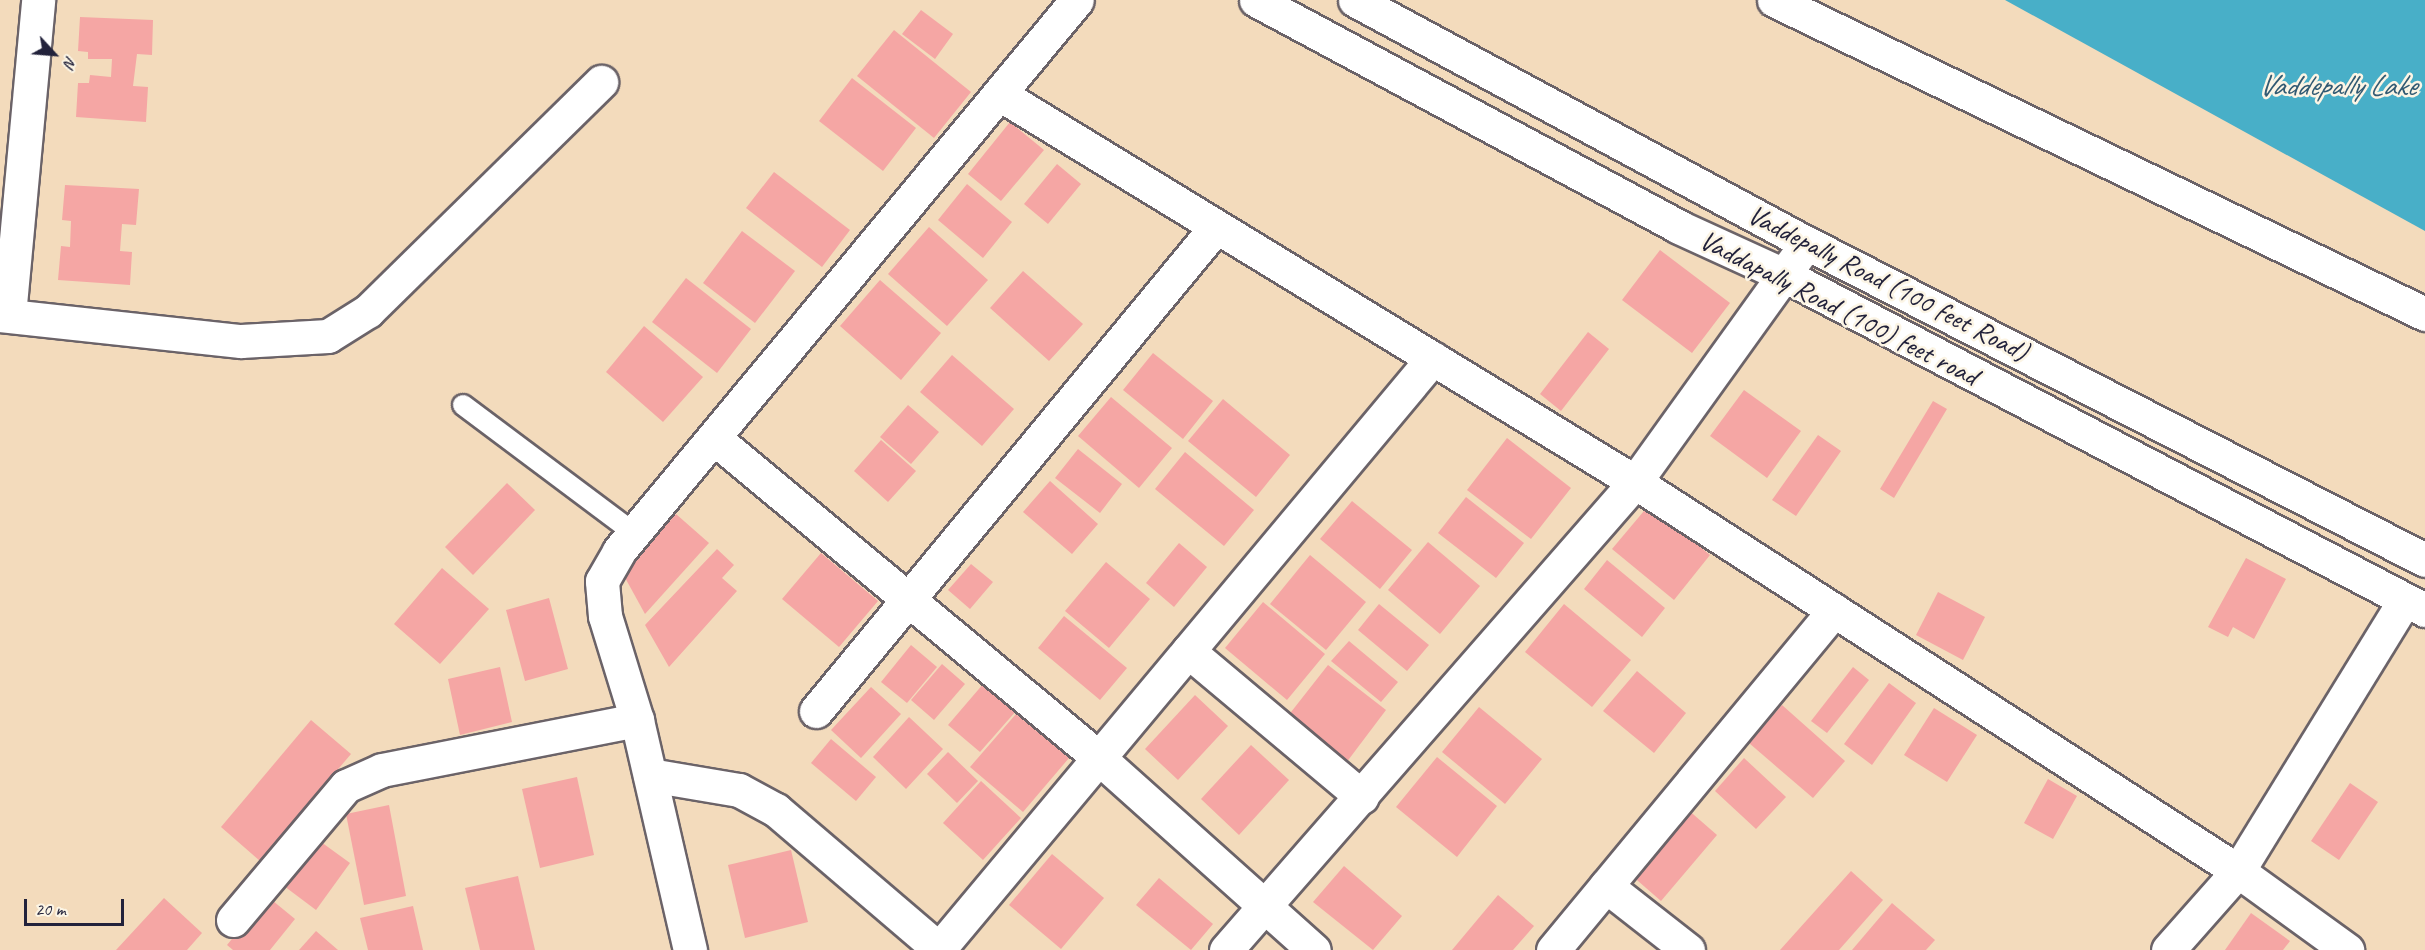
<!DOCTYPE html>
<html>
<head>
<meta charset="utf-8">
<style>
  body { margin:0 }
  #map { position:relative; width:2425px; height:950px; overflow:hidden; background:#f3dbbc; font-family:Caveat,sans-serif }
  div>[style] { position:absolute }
  .water>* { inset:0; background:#48afc8 }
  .building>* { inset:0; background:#f5a6a4 }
  .roads { filter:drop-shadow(2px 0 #6b6368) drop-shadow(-2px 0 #6b6368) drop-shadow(0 2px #6b6368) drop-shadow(0 -2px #6b6368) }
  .service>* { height:20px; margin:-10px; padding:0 10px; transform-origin:10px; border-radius:10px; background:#fff }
  .minor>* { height:33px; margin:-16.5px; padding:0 16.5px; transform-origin:16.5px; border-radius:16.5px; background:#fff }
  .secondary>* { height:33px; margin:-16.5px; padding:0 16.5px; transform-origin:16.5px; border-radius:16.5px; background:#fff }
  span { translate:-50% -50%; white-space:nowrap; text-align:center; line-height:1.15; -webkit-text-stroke:5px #fcf5e5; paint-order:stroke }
  .street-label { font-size:28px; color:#22223b }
  .water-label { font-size:30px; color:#315a73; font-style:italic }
  .north { position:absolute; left:24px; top:24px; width:60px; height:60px; -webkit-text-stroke:4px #fcf5e5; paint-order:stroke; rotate:116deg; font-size:16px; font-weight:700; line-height:24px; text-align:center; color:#22223b }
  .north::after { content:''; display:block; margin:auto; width:21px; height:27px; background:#22223b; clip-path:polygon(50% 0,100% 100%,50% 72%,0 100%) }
  .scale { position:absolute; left:24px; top:899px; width:100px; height:27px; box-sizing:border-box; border:3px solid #22223b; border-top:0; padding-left:8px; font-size:18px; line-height:21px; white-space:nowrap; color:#22223b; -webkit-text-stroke:4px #fcf5e5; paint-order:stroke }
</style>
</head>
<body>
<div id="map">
  <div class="water">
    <div style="clip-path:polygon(2005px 0,2425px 0,2425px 231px)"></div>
  </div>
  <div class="building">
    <div style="clip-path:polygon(921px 10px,953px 34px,935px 59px,902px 34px)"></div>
    <div style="clip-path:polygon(80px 17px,153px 20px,152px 55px,137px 54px,133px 86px,148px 87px,146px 122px,76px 117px,78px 83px,89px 83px,90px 75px,111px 77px,112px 59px,88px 59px,88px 52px,78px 51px)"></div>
    <div style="clip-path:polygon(894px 30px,971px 92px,934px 138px,857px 76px)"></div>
    <div style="clip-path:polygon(852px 78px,916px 128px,883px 171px,819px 121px)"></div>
    <div style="clip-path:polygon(1010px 122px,1044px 150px,1001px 201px,968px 174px)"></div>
    <div style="clip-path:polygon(1057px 164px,1081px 184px,1048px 224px,1024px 204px)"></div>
    <div style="clip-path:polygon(774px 172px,850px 230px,822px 267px,746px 208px)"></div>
    <div style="clip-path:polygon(967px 184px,1012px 222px,983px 258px,938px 220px)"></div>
    <div style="clip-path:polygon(65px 185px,139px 189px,136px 225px,122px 224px,120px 251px,132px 252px,130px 285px,58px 280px,61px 246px,70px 247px,71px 221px,62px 220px)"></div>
    <div style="clip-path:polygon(929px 227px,988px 280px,947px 326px,888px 274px)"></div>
    <div style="clip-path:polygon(742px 231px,795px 271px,755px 323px,703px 283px)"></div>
    <div style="clip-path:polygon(1660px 250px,1730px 303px,1692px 353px,1622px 300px)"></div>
    <div style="clip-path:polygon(1023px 271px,1083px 324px,1049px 361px,990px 308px)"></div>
    <div style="clip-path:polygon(686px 278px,751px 329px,717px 373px,652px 322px)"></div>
    <div style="clip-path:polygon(880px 280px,941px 333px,901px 380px,840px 326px)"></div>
    <div style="clip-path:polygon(644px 326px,703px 377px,663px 422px,606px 372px)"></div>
    <div style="clip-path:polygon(1588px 332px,1609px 349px,1561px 411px,1540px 394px)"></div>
    <div style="clip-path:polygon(1153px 353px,1213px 401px,1183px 439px,1123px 390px)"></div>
    <div style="clip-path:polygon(952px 355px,1014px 409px,982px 446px,920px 392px)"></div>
    <div style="clip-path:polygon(1744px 390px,1801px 431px,1767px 478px,1710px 436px)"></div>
    <div style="clip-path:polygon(1111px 397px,1172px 448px,1139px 488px,1078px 436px)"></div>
    <div style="clip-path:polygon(1223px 399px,1290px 455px,1256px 497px,1188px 441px)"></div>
    <div style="clip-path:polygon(1933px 401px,1947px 409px,1894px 498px,1880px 489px)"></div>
    <div style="clip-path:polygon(908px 405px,939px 432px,911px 464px,880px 437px)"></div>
    <div style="clip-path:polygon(1818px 435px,1841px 451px,1796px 516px,1772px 500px)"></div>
    <div style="clip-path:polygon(1507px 438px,1571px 488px,1531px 539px,1467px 490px)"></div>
    <div style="clip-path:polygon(881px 440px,916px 471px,888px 502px,854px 471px)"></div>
    <div style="clip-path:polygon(1078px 449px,1122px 484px,1100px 513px,1055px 478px)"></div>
    <div style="clip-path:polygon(1185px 452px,1254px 510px,1224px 546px,1155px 489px)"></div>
    <div style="clip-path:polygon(1050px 481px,1098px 524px,1072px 554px,1023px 512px)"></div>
    <div style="clip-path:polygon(507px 483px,535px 510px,473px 575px,445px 547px)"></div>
    <div style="clip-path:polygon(1466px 497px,1524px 543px,1496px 578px,1438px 533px)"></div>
    <div style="clip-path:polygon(1352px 501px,1412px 550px,1380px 589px,1320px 539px)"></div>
    <div style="clip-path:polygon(1649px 505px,1710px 555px,1674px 600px,1612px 549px)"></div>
    <div style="clip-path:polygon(676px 514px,709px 543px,645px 614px,623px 574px)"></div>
    <div style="clip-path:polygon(1428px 542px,1480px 586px,1440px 634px,1388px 590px)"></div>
    <div style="clip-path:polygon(1179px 543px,1207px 567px,1174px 607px,1146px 583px)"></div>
    <div style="clip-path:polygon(717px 549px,734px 565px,722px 578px,737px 591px,669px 667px,645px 625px)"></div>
    <div style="clip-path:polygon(821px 553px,878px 601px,839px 647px,782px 599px)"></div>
    <div style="clip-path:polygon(1310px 555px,1366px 602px,1326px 650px,1270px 604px)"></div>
    <div style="clip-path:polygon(2246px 558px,2286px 579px,2254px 639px,2233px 627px,2228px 637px,2208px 627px)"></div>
    <div style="clip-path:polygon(1607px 560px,1665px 608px,1642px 637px,1584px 589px)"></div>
    <div style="clip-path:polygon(1106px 562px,1150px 599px,1109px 648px,1065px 611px)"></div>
    <div style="clip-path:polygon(971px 564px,993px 582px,970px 609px,948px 590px)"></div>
    <div style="clip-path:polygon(442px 568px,489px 609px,440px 664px,394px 624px)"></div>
    <div style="clip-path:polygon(1938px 592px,1985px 617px,1963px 660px,1916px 635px)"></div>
    <div style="clip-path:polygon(549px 598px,568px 669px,525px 681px,506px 610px)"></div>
    <div style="clip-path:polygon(1263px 602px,1325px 654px,1287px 700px,1225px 648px)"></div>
    <div style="clip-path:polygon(1379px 604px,1429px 645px,1407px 671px,1358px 630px)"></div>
    <div style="clip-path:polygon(1564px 604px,1631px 660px,1592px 707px,1525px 652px)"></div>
    <div style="clip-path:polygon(1064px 616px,1127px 668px,1100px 700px,1038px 648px)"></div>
    <div style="clip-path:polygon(1349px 641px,1398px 682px,1381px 702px,1331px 661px)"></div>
    <div style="clip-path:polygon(911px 645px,937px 667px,907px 703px,881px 682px)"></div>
    <div style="clip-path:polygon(942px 664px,965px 684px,934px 720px,911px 700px)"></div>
    <div style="clip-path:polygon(1328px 665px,1386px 710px,1343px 767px,1284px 721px)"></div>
    <div style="clip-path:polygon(500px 667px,512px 722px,460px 735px,448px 679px)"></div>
    <div style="clip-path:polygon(1853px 667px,1869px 680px,1827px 733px,1811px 721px)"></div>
    <div style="clip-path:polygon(1637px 671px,1686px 713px,1654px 753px,1603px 711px)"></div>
    <div style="clip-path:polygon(984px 683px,1016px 711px,980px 752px,948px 725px)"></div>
    <div style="clip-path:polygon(1889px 683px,1916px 703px,1872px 765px,1844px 744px)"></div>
    <div style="clip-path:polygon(871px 687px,901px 714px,861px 758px,831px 730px)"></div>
    <div style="clip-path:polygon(1195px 695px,1228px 726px,1178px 780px,1145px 749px)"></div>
    <div style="clip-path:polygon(1782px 705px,1845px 761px,1813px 798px,1749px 743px)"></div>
    <div style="clip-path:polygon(1479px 707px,1542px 759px,1505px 804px,1442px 752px)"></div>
    <div style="clip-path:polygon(1934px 708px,1977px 735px,1947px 782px,1904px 755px)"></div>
    <div style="clip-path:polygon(1016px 714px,1069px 758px,1023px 812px,970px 767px)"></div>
    <div style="clip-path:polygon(909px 717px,943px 749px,906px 789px,873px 757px)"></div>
    <div style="clip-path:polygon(311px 720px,351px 754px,260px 861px,221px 827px)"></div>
    <div style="clip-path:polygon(831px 739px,876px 777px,856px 801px,811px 763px)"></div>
    <div style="clip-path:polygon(1251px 745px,1289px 780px,1239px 835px,1201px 799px)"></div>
    <div style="clip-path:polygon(948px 752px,978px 781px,957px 803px,927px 774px)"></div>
    <div style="clip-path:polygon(1437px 757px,1497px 806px,1457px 857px,1396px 807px)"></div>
    <div style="clip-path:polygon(1744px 758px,1786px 797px,1756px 829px,1715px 791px)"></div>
    <div style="clip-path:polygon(577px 777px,594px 855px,540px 868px,522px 789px)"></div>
    <div style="clip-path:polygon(2048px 779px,2077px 796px,2053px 839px,2024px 823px)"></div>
    <div style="clip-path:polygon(981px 781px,1021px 818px,983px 860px,943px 823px)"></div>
    <div style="clip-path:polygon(2350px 783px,2378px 802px,2339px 860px,2311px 841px)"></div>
    <div style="clip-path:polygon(389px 805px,406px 896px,364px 905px,346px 814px)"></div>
    <div style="clip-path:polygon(1686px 808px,1717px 835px,1661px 901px,1630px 874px)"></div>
    <div style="clip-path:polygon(310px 834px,350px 863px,316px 910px,276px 880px)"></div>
    <div style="clip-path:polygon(791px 850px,808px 922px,745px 938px,728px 865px)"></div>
    <div style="clip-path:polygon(1052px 854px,1104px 898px,1061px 949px,1009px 905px)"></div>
    <div style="clip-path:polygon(1344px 866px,1402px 916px,1373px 950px,1313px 902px)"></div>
    <div style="clip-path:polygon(1851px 871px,1883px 900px,1839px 950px,1780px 950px)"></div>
    <div style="clip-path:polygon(518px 876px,535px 950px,480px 950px,465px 888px)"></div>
    <div style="clip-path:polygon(1159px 878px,1213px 924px,1191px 950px,1136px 905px)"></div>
    <div style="clip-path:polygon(1498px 895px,1534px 926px,1513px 950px,1452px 950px)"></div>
    <div style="clip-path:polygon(267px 896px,295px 919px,270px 950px,233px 950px,227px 945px)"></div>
    <div style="clip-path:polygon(164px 898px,202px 933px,187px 950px,116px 950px)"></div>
    <div style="clip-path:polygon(1892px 903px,1935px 940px,1926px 950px,1852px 950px)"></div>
    <div style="clip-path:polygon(413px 906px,423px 950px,368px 950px,360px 918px)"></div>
    <div style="clip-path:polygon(2251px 913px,2290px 941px,2283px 950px,2225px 950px)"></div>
    <div style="clip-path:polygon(316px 931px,338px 950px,299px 950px)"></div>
  </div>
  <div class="roads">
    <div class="service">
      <div style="left:463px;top:405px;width:214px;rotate:36.8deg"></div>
    </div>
    <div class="minor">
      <div style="left:1774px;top:0;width:723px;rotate:25.75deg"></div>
      <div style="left:1001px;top:95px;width:743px;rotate:31.4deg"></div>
      <div style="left:1635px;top:482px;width:718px;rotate:32.83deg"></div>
      <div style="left:2238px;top:871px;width:135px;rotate:35.9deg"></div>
      <div style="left:0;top:315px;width:242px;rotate:6.2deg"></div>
      <div style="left:241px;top:341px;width:87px;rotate:-3.3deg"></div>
      <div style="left:328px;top:336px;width:47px;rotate:-32deg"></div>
      <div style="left:368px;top:311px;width:327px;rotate:-44.5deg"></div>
      <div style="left:9px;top:315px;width:316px;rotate:-84.7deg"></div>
      <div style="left:714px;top:438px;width:501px;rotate:39.73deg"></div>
      <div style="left:1099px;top:758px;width:288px;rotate:41.8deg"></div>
      <div style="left:1188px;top:651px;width:227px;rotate:40deg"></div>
      <div style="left:816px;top:711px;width:628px;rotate:-50.43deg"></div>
      <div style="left:650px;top:775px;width:90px;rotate:9.6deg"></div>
      <div style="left:739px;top:790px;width:42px;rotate:28.4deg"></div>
      <div style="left:776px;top:810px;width:216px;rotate:40.5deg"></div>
      <div style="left:1606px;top:886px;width:104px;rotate:38deg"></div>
      <div style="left:233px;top:920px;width:175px;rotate:-49.9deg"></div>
      <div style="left:346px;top:786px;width:39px;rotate:-24deg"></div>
      <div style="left:382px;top:770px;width:260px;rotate:-11.1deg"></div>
      <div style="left:939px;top:949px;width:770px;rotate:-50.11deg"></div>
      <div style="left:690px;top:950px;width:236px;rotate:-103deg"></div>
      <div style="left:637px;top:720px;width:109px;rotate:-107.1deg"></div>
      <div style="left:605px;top:616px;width:35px;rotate:-95deg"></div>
      <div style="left:602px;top:581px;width:34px;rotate:-60deg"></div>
      <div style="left:619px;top:551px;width:716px;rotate:-50.27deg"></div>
      <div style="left:1226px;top:950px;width:622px;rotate:-48.85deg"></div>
      <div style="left:1635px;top:482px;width:294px;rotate:-54.3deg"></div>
      <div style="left:1553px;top:950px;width:441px;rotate:-50.4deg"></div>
      <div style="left:2168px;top:950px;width:106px;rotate:-48.5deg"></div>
      <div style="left:2238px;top:871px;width:318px;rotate:-58.4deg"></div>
    </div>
    <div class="secondary">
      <div style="left:1256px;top:0;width:480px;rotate:28.2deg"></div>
      <div style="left:1679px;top:227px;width:118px;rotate:24.6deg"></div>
      <div style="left:1786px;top:276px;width:721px;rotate:27.6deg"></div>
      <div style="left:1355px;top:0;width:498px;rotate:28.3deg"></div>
      <div style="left:1793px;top:236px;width:710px;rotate:27.14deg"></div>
    </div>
  </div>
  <div class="street-label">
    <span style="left:1888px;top:283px;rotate:27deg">Vaddepally Road (100 feet Road)</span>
    <span style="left:1839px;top:308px;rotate:27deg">Vaddapally Road (100) feet road</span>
  </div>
  <div class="water-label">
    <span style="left:2337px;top:85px">Vaddepally Lake</span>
  </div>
  <div class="north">N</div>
  <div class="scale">20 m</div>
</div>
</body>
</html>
